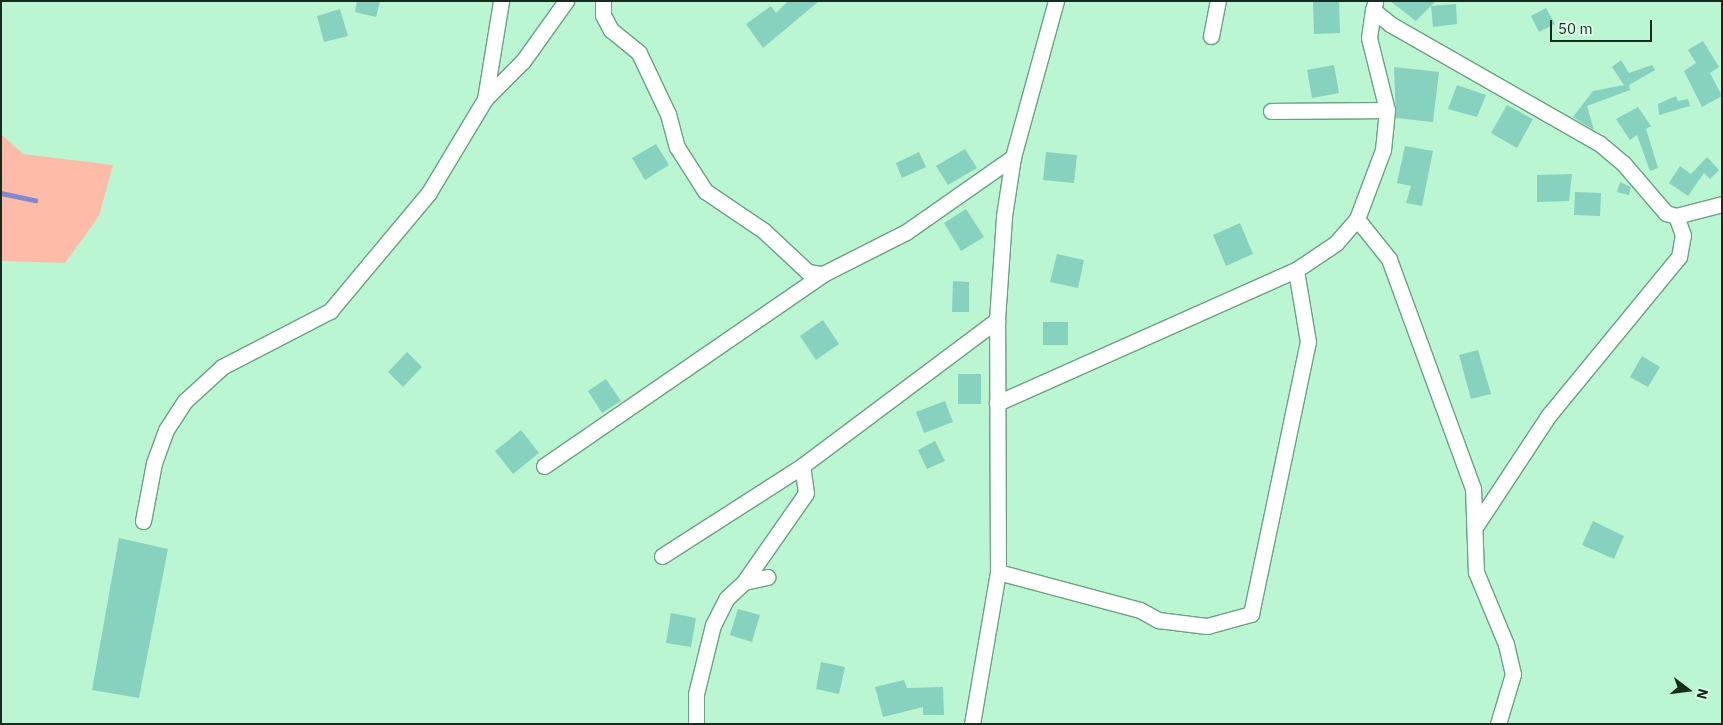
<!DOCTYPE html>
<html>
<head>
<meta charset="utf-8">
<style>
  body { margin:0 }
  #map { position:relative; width:1723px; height:725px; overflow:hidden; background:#baf6d2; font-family:"IBM Plex Sans",sans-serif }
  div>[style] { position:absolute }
  .green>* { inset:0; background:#febba7 }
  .stream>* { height:4.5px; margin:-2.25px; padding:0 2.25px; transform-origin:2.25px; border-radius:2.25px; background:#8089ce }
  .building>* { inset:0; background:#87d1bf }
  .roads { filter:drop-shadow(1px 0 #6aa281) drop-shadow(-1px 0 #6aa281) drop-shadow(0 1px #6aa281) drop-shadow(0 -1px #6aa281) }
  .street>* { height:15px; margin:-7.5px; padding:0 7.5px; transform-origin:7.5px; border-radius:7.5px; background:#fff }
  span { translate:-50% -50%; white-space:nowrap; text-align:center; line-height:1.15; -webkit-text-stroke:4px #dafde7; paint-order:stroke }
  .frame { position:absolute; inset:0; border:2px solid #152c1f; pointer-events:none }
  .north { position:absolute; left:1663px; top:665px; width:50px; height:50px; -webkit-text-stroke:4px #dafde7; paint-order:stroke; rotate:105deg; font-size:14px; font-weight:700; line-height:20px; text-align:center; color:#152c1f }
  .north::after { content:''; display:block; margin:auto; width:18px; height:22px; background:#152c1f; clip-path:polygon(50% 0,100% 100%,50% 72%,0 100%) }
  .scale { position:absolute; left:1550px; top:20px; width:102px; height:22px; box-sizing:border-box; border:2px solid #152c1f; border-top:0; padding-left:6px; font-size:15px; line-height:18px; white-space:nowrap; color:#152c1f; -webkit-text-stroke:4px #dafde7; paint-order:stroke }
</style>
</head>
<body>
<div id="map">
  <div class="green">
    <div style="clip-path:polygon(1px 134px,23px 154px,113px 165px,99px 216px,65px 263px,1px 261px)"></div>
  </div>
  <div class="stream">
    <div style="left:1px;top:193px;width:35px;rotate:12deg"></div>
  </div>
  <div class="building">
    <div style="clip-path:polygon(357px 1px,380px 1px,376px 17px,355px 12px)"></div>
    <div style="clip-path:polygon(788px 1px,819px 1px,763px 48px,746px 24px,771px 6px,776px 13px)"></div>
    <div style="clip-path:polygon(1313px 1px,1339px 1px,1340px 33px,1314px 34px)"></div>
    <div style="clip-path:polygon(1390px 1px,1436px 1px,1416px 21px)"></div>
    <div style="clip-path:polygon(1456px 4px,1457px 24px,1433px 27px,1431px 6px)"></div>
    <div style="clip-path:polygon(1546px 8px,1555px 24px,1539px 32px,1531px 16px)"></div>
    <div style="clip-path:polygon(340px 9px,348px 36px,324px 42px,317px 16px)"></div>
    <div style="clip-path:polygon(1703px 41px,1719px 67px,1710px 73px,1722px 96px,1702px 107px,1684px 71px,1696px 63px,1688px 50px)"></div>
    <div style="clip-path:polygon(1621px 60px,1629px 73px,1652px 65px,1655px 70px,1629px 85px,1630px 90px,1587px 106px,1594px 130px,1573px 117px,1593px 91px,1624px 85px,1612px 67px)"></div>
    <div style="clip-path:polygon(1334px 65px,1339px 93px,1312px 98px,1307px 70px)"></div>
    <div style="clip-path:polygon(1394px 67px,1439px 72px,1433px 122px,1396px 118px)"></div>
    <div style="clip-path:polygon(1457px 85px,1486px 95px,1477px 117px,1448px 109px)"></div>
    <div style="clip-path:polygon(1676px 96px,1678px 101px,1688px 99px,1690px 106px,1659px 115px,1658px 104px)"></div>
    <div style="clip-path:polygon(1507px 105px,1533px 119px,1517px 148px,1491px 133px)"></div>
    <div style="clip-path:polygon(1638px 107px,1651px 126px,1646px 129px,1658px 168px,1650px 171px,1637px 135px,1630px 140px,1616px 119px)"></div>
    <div style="clip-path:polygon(656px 144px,669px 165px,645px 180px,632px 158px)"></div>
    <div style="clip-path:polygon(1405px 146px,1433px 151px,1422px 206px,1406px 203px,1411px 186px,1397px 183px)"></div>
    <div style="clip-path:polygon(965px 149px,977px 168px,948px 185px,936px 166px)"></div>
    <div style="clip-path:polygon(919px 152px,926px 167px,902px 178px,896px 163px)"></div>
    <div style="clip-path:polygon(1046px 152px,1077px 155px,1074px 183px,1043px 180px)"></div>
    <div style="clip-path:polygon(1707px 157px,1719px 170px,1710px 179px,1704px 173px,1688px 196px,1669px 183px,1680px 166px,1691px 174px)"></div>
    <div style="clip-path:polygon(1572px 174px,1569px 201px,1537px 202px,1537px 175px)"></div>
    <div style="clip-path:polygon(1620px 182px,1631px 187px,1629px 195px,1617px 192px)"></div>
    <div style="clip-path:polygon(1575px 192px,1601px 193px,1600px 216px,1574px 215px)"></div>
    <div style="clip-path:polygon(966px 209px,984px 237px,961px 251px,944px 223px)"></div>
    <div style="clip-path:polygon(1240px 223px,1253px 254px,1226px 266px,1213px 235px)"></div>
    <div style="clip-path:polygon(1057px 254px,1084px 260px,1078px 288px,1050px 282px)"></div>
    <div style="clip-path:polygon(953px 281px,969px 282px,969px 312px,952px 312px)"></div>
    <div style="clip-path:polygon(823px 320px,839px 344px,816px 360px,800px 336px)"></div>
    <div style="clip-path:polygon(1043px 322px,1068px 322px,1068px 345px,1043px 345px)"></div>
    <div style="clip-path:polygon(1478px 350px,1491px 394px,1471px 399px,1459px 355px)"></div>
    <div style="clip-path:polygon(407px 352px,422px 367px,403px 387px,388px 372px)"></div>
    <div style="clip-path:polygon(1642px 356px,1660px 367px,1648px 387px,1630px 377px)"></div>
    <div style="clip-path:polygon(958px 374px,981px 374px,981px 404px,958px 404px)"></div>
    <div style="clip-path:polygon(606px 379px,621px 401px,602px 413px,588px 391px)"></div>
    <div style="clip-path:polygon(945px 401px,953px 422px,924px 433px,916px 412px)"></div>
    <div style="clip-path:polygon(521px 430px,539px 453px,513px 474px,495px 451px)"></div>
    <div style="clip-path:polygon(935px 441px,945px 461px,927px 469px,918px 450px)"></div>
    <div style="clip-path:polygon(1593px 521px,1624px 536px,1614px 559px,1582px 545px)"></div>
    <div style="clip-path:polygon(119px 538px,168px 549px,139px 698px,92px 690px)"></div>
    <div style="clip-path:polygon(738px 609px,760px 615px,752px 642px,730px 635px)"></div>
    <div style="clip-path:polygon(671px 613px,696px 618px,691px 647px,666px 643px)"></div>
    <div style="clip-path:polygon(821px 662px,845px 667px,839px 694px,816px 689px)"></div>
    <div style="clip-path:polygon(904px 680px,907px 688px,943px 687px,944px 715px,923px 715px,923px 707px,883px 717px,875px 687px)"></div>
  </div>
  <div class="roads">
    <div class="street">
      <div style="left:603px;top:1px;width:14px;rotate:90deg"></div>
      <div style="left:603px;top:15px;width:17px;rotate:62deg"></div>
      <div style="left:611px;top:30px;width:36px;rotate:39deg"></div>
      <div style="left:639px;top:53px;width:68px;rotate:64.6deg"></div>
      <div style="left:668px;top:114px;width:34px;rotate:75deg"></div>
      <div style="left:677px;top:147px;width:52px;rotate:57.5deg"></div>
      <div style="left:705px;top:191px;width:71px;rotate:34.1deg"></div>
      <div style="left:764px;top:231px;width:60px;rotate:43deg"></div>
      <div style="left:808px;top:272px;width:15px;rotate:8deg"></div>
      <div style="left:823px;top:274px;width:93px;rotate:-26.8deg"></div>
      <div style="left:906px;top:232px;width:131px;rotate:-35deg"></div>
      <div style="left:1375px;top:3px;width:7px;rotate:106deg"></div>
      <div style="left:1373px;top:10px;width:22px;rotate:39deg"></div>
      <div style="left:1390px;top:24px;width:241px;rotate:29.7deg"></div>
      <div style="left:1599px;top:143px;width:31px;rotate:40deg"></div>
      <div style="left:1623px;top:163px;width:66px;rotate:49.3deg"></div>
      <div style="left:1666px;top:213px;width:10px;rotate:17deg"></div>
      <div style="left:1676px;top:216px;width:48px;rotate:-14.6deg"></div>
      <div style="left:1211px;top:36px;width:36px;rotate:-79deg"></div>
      <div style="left:485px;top:99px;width:99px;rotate:-80.7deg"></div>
      <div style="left:1271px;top:111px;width:116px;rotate:-0.5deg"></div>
      <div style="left:1357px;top:219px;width:51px;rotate:51.3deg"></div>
      <div style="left:1389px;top:259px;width:244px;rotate:69.9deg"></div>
      <div style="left:1473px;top:488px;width:84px;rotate:88deg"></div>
      <div style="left:1476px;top:572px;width:78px;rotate:67.4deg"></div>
      <div style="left:1506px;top:644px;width:31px;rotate:77deg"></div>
      <div style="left:1513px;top:674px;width:52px;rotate:106.7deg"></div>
      <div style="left:997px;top:403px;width:327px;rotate:-24deg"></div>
      <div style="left:1296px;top:270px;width:48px;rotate:-34deg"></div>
      <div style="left:1336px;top:243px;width:32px;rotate:-49deg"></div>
      <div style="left:1357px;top:219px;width:74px;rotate:-69.4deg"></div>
      <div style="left:1383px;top:150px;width:40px;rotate:-84.3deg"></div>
      <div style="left:1387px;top:110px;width:74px;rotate:-104deg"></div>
      <div style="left:1369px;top:38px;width:28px;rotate:-82deg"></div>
      <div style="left:544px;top:466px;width:339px;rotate:-34.5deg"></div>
      <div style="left:143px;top:521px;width:59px;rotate:-79.3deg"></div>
      <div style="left:154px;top:463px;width:35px;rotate:-70deg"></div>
      <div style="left:166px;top:430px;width:35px;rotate:-57deg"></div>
      <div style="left:185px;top:401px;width:50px;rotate:-42.6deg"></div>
      <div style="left:222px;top:367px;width:122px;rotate:-27.4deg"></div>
      <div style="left:330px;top:311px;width:153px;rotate:-50.1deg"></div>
      <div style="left:428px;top:194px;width:111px;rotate:-59deg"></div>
      <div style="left:485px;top:99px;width:54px;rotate:-45deg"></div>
      <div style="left:523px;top:61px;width:74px;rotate:-54.4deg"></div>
      <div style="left:1477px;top:524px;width:131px;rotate:-56.6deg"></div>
      <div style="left:1549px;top:415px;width:205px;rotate:-50.6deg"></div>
      <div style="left:1679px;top:257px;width:22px;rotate:-80deg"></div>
      <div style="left:1683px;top:235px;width:20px;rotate:-110deg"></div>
      <div style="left:662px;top:556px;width:166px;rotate:-32.7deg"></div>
      <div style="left:802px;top:466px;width:244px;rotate:-36.8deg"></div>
      <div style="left:998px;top:572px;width:147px;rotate:15deg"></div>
      <div style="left:1140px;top:610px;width:21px;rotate:29deg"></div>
      <div style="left:1158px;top:620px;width:49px;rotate:7deg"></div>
      <div style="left:1207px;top:626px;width:46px;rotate:-15.3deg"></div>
      <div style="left:1251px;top:614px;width:278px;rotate:-78.2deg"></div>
      <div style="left:1308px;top:342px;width:73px;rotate:-99.5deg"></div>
      <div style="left:744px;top:582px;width:108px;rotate:-55.1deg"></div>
      <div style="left:806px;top:493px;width:27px;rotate:-98deg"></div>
      <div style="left:696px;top:724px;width:30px;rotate:-90deg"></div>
      <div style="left:696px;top:694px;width:71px;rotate:-76.2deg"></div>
      <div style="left:713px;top:625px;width:30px;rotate:-63deg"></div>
      <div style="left:727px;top:598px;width:23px;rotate:-43deg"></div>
      <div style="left:744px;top:582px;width:24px;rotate:-12deg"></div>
      <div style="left:972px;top:724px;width:154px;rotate:-80.3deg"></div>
      <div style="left:998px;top:572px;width:252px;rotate:-90.2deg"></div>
      <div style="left:997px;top:320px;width:104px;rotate:-86.1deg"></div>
      <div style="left:1004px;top:216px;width:60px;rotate:-81.3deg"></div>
      <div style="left:1013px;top:157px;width:162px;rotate:-74.6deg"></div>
    </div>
  </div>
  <div class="frame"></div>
  <div class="north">N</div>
  <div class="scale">50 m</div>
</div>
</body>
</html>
